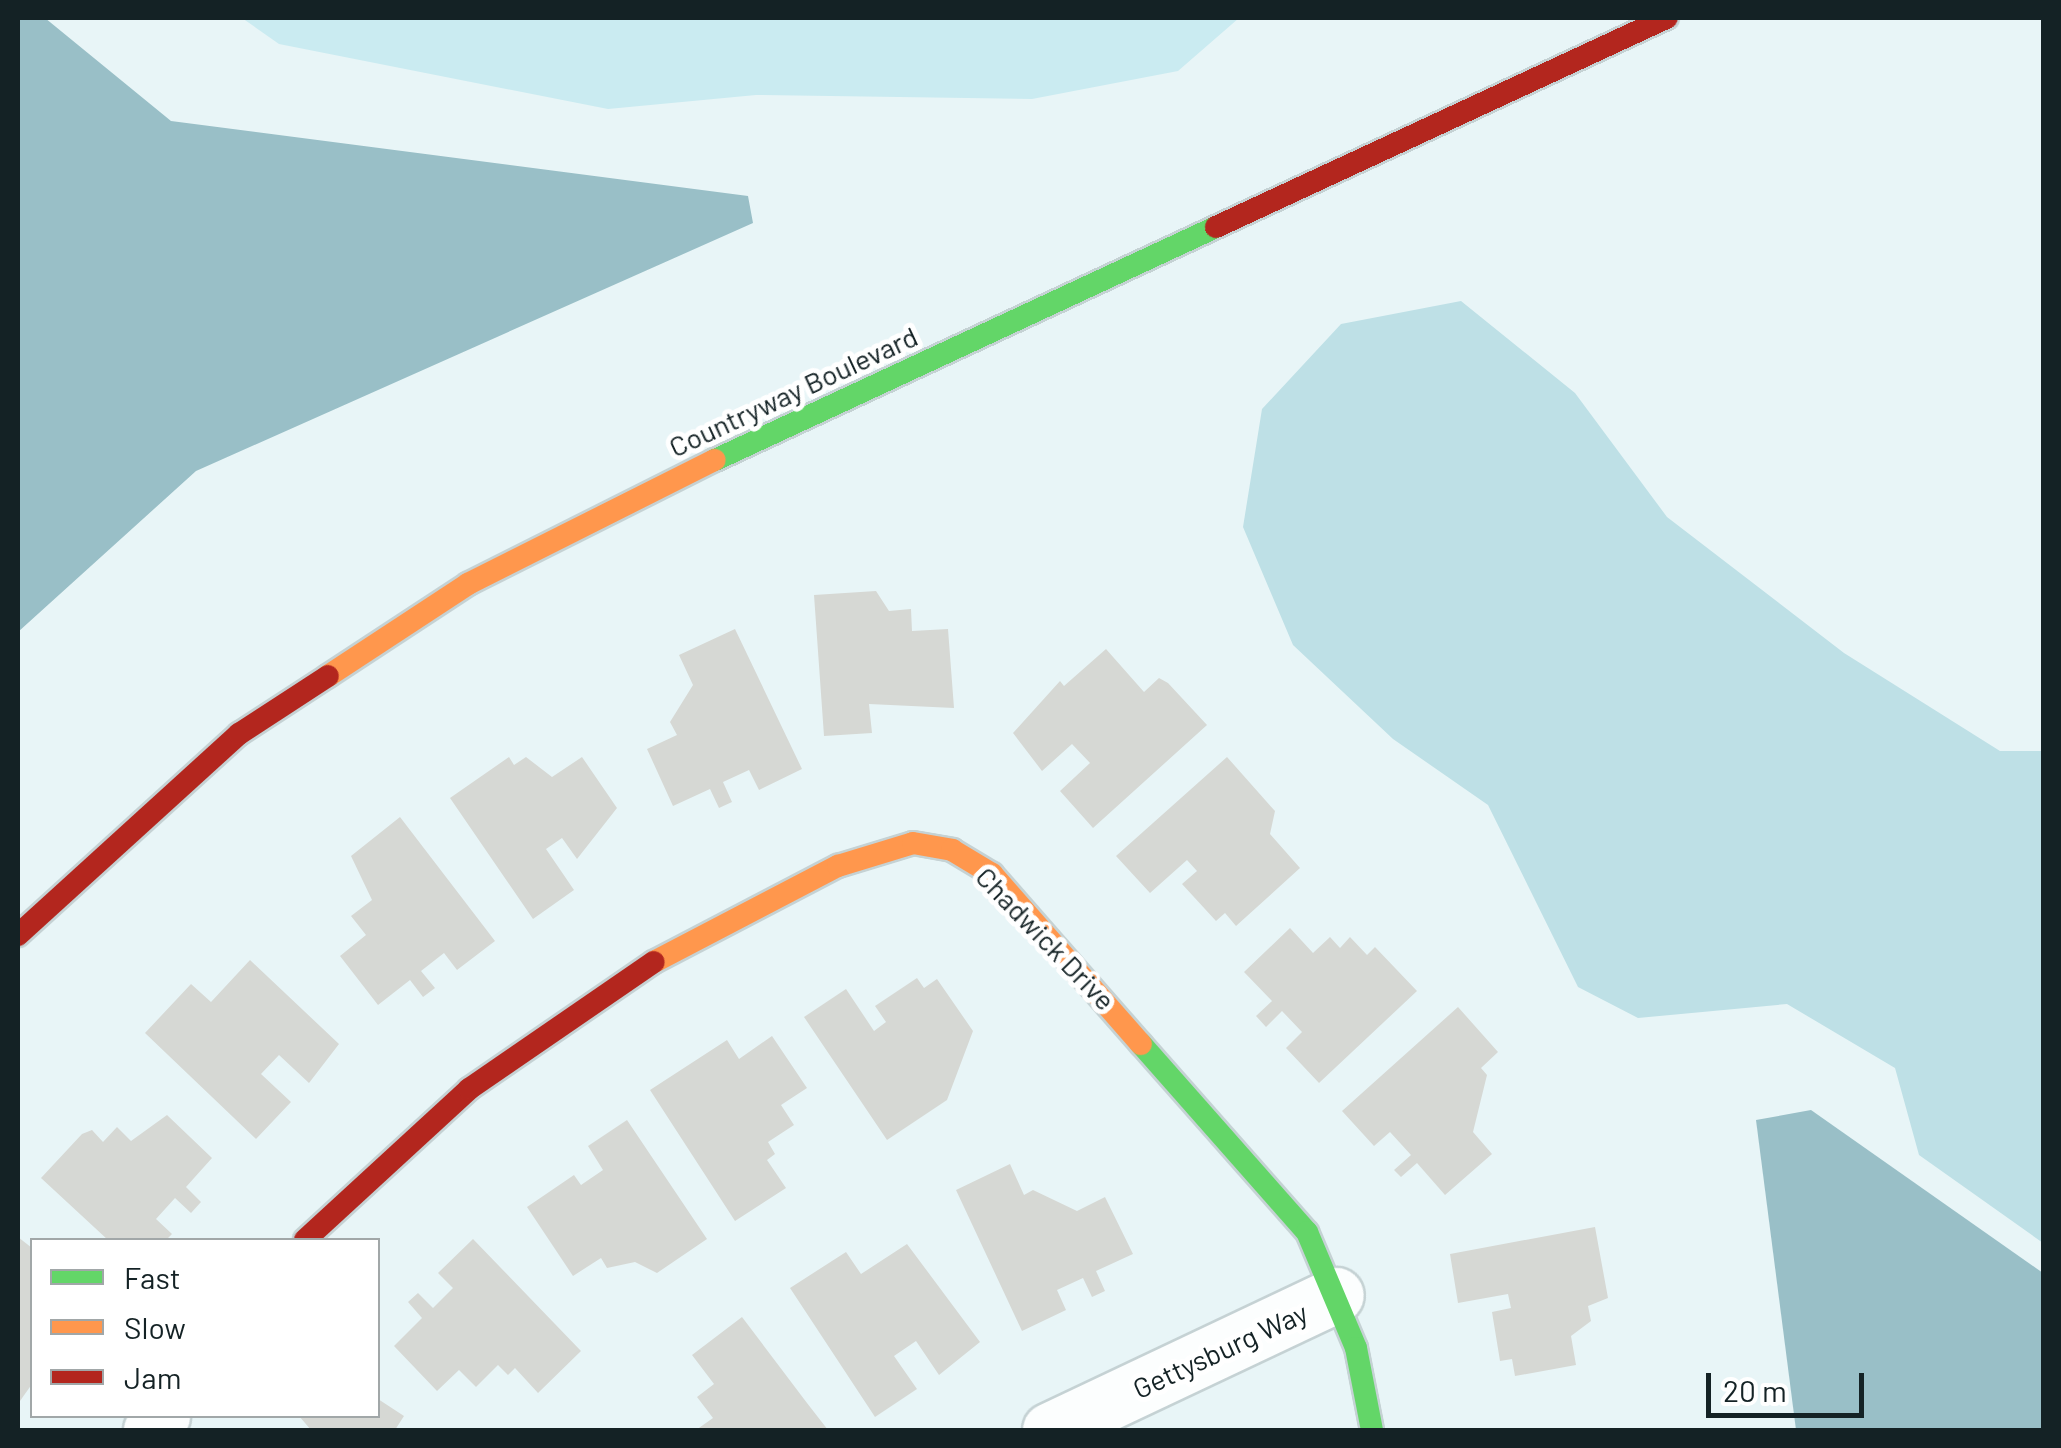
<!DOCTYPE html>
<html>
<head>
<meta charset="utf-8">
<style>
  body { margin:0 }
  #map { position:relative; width:2061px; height:1448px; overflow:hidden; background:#e8f5f7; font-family:Barlow,sans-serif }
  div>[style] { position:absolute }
  .green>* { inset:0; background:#caebf1 }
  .forest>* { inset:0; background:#bee0e6 }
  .water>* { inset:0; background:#99bfc7 }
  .building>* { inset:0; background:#d6d8d4 }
  .roads { filter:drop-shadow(2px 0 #c5d2d4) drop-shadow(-2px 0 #c5d2d4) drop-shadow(0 2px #c5d2d4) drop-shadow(0 -2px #c5d2d4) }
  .street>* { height:55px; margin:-27.5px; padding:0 27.5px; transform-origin:27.5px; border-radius:27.5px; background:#fcfefe }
  .fast>* { height:22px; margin:-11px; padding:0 11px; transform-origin:11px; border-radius:11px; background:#63d668 }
  .slow>* { height:22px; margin:-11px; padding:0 11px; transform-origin:11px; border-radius:11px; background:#ff974d }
  .jam>* { height:22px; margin:-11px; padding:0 11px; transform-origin:11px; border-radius:11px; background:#b3261e }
  span { translate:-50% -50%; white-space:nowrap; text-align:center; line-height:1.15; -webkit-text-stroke:10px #fff; paint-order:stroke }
  .street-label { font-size:28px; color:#142225 }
  .frame { position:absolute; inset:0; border:20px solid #142225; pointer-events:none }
  .legend { position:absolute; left:30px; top:1238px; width:350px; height:180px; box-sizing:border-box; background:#fff; border:2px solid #a1a7a8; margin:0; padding:12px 18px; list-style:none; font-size:30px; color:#142225 }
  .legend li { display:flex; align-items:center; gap:20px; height:50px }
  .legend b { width:50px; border:2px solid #a1a7a8 }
  .scale { position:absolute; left:1706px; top:1373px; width:158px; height:45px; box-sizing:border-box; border:5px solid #142225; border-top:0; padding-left:12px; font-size:30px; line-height:35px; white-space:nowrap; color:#142225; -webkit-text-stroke:8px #fff; paint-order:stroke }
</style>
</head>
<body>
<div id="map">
  <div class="green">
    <div style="clip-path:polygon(242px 18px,1239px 18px,1178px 71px,1032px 99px,756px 95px,608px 109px,279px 44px)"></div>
  </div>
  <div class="forest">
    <div style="clip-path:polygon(1461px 301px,1575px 393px,1667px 517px,1844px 653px,2000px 751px,2043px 751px,2043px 1243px,1919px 1155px,1895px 1068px,1787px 1004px,1638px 1018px,1578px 987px,1488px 805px,1393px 739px,1293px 645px,1243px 527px,1262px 409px,1341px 324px)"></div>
  </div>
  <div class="water">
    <div style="clip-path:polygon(18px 18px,45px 18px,171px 121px,748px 196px,753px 223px,196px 471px,18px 632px)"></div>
    <div style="clip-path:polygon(1811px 1110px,2043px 1273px,2043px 1430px,1796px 1430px,1756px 1120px)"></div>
  </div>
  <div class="building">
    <div style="clip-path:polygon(876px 591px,889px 611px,911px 609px,912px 631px,948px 629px,954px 708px,869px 704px,872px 733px,824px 736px,814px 595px)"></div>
    <div style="clip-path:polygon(735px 629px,802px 769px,759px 790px,749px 770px,723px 782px,732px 802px,719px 808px,710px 789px,673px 806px,647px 749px,677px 735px,670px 722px,693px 685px,679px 655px)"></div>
    <div style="clip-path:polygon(1106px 649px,1144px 692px,1159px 678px,1168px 683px,1207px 725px,1093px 828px,1060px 791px,1090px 763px,1072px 744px,1042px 771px,1013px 733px,1060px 681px,1064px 686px)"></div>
    <div style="clip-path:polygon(509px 757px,514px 765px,526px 757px,552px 777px,582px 757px,617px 808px,577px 859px,562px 838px,546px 849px,574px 890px,533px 919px,450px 798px)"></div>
    <div style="clip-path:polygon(1227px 757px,1275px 811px,1270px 834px,1300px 868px,1236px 926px,1225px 913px,1216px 921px,1182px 884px,1197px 871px,1187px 860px,1150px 893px,1116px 856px)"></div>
    <div style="clip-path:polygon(400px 817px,495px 941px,457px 970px,444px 953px,421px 971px,435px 988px,423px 997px,410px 980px,378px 1005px,340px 956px,366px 935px,351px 916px,372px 900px,351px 856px)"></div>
    <div style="clip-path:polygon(1290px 928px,1313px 953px,1330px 937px,1340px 948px,1350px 937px,1367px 955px,1375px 947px,1417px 991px,1319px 1083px,1286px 1048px,1302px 1032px,1282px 1011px,1266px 1027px,1256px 1016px,1272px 1001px,1244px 972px)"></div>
    <div style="clip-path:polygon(250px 960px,339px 1044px,309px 1083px,279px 1055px,261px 1074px,291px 1102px,256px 1139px,145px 1033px,191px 984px,211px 1002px)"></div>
    <div style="clip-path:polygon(917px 978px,924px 988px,937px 979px,973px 1031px,947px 1100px,887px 1140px,804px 1017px,846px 989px,874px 1031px,886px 1022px,875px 1006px)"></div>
    <div style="clip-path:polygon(1458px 1007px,1498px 1052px,1481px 1068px,1487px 1075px,1473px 1132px,1492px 1154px,1445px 1195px,1417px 1163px,1401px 1177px,1394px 1170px,1411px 1155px,1390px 1132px,1374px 1146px,1342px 1111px)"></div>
    <div style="clip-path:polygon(772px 1036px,807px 1088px,781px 1105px,794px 1125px,768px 1142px,775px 1154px,767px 1160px,786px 1188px,735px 1221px,650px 1090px,727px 1040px,739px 1059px)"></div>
    <div style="clip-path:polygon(167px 1115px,212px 1158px,186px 1187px,201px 1202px,191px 1213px,175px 1198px,156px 1219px,172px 1234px,166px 1240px,108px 1240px,41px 1178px,82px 1134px,92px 1130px,103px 1142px,117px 1127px,131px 1141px)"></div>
    <div style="clip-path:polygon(627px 1120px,707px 1239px,657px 1273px,635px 1262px,607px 1268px,601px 1258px,573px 1276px,527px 1207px,574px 1175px,581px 1185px,603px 1170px,588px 1146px)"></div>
    <div style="clip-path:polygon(1010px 1164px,1024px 1195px,1033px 1190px,1077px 1211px,1105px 1197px,1133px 1254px,1096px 1271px,1105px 1291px,1092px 1297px,1083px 1278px,1057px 1290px,1066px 1310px,1022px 1331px,956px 1190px)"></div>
    <div style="clip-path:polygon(1595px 1227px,1608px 1298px,1588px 1306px,1591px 1321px,1571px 1336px,1576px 1365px,1515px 1376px,1512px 1359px,1500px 1361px,1492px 1312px,1511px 1308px,1508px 1294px,1458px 1303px,1450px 1254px)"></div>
    <div style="clip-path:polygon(18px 1237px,32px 1248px,32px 1384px,20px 1401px)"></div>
    <div style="clip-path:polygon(473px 1239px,581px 1351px,538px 1393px,515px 1368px,508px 1375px,498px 1365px,476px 1387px,459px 1370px,437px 1391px,394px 1346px,422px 1318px,408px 1302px,418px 1293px,433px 1308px,453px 1288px,438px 1273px)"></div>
    <div style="clip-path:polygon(907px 1244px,980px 1342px,939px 1375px,916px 1341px,894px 1356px,917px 1389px,875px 1417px,790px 1288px,846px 1252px,861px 1274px)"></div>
    <div style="clip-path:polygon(742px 1317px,807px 1403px,828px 1430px,696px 1430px,713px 1418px,697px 1397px,714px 1384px,692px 1355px)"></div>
    <div style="clip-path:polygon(378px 1399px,404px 1416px,395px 1430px,311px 1430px,299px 1416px,378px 1416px)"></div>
  </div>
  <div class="roads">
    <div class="street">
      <div style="left:151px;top:1430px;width:18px;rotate:-52deg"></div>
      <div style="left:1050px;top:1430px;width:316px;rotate:-25.3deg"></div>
    </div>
    <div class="fast">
      <div style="left:715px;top:460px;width:553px;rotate:-24.94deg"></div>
      <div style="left:1141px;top:1044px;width:251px;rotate:48.6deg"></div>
      <div style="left:1307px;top:1232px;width:126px;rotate:67.1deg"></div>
      <div style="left:1356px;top:1348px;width:84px;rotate:79deg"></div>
    </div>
    <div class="slow">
      <div style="left:328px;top:676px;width:168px;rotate:-33.3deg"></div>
      <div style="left:468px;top:584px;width:276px;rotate:-26.7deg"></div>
      <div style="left:654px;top:962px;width:208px;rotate:-27.6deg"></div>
      <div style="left:838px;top:866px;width:78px;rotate:-17deg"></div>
      <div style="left:913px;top:843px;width:40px;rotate:10deg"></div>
      <div style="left:952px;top:850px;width:47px;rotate:31deg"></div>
      <div style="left:992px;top:874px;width:226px;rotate:48.8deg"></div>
    </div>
    <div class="jam">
      <div style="left:1216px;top:227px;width:497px;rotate:-24.9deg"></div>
      <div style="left:18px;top:935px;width:299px;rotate:-42.3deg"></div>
      <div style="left:239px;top:734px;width:106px;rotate:-33.1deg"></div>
      <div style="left:305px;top:1240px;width:223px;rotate:-42.6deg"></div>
      <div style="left:469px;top:1089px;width:224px;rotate:-34.5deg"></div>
    </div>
  </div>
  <div class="street-label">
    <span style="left:793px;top:391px;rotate:-25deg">Countryway Boulevard</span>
    <span style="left:1046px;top:938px;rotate:46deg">Chadwick Drive</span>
    <span style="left:1220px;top:1350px;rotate:-25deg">Gettysburg Way</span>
  </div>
  <div class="frame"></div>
  <ul class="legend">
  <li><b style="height:12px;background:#63d668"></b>Fast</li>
  <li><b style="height:12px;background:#ff974d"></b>Slow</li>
  <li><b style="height:12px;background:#b3261e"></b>Jam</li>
  </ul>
  <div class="scale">20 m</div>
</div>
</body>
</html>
